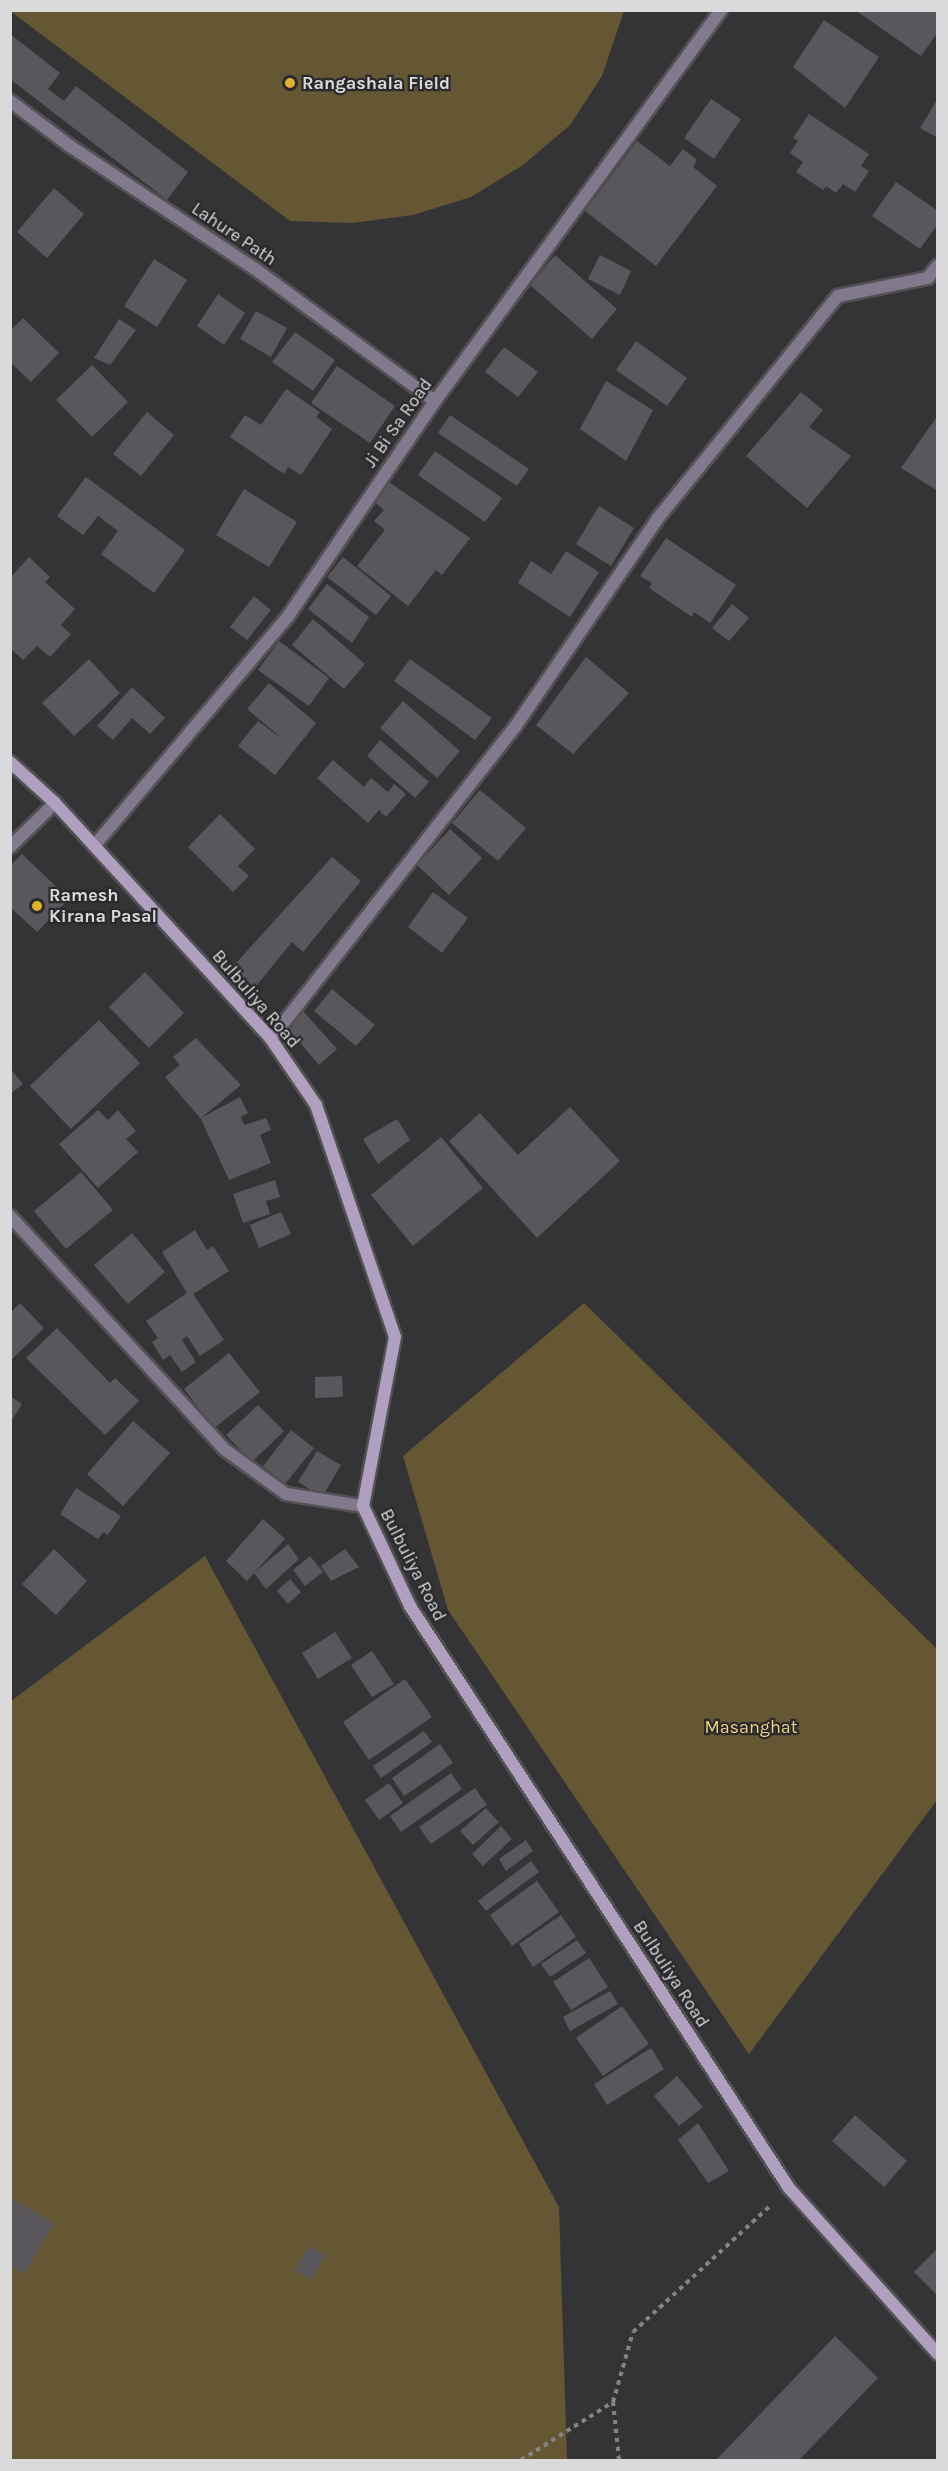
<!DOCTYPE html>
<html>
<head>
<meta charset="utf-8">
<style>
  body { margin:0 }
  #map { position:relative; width:948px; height:2471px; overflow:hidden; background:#343336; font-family:Karla,sans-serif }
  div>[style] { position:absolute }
  .green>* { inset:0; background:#655733 }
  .building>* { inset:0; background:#59575b }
  .path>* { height:4px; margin-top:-2px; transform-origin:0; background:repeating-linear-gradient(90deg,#848386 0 4.5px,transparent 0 9px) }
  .roads { filter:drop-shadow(2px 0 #525154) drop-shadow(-2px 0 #525154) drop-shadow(0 2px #525154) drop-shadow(0 -2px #525154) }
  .minor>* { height:12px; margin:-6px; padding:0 6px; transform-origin:6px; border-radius:6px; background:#82798d }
  .tertiary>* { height:12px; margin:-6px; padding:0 6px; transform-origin:6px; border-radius:6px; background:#82798d }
  .secondary>* { height:12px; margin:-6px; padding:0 6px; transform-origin:6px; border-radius:6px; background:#afa0c0 }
  .dots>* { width:16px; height:16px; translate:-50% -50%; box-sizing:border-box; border:3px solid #2a292c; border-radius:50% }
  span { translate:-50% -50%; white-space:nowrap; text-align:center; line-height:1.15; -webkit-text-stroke:4.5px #2a292c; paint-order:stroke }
  .poi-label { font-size:18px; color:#dad9db; font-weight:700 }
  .left { translate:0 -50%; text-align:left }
  .street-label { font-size:18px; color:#dad9db }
  .park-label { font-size:18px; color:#f0d185 }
  .frame { position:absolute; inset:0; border:12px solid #dad9db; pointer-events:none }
</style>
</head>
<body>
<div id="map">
  <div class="green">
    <div style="clip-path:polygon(10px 11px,11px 10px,624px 11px,602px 76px,570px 125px,523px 165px,471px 197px,413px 215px,352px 223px,290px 221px)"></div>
    <div style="clip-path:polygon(584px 1303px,937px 1649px,937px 1800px,749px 2054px,448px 1610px,403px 1456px)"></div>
    <div style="clip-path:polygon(205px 1556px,559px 2207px,567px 2460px,11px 2460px,11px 1701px)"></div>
  </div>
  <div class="building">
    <div style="clip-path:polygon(855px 10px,938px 10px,938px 32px,921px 56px)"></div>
    <div style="clip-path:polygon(824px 20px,879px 57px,845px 108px,793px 67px)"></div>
    <div style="clip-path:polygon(10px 34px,60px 73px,48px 89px,64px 101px,76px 86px,188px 172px,167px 200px,10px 79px)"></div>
    <div style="clip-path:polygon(938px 98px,938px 138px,920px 128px)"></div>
    <div style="clip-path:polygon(711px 99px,741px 119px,714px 159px,684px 138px)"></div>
    <div style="clip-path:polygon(809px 114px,869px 154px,861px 166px,869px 171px,855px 192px,843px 184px,836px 193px,826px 186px,823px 190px,796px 172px,803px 162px,790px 153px,798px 141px,793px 138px)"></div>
    <div style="clip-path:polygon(637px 141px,670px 166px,683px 149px,697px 160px,693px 167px,717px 186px,656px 266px,585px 211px)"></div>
    <div style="clip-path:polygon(896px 182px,938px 211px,938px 224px,920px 249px,872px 216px)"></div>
    <div style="clip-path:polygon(54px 188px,84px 214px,47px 258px,17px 232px)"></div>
    <div style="clip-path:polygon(555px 255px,617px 309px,592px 339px,530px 285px)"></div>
    <div style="clip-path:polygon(600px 255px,631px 271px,620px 295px,588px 279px)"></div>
    <div style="clip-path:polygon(154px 259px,187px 280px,157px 327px,124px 306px)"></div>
    <div style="clip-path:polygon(218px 294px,245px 313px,224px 345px,197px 326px)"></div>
    <div style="clip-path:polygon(256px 311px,287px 328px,271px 357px,240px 339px)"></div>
    <div style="clip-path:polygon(23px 318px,59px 353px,31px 382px,10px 362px,10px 331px)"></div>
    <div style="clip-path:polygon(119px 319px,136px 330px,110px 365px,94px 358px)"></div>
    <div style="clip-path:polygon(295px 332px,335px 360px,313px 391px,272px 362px)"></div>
    <div style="clip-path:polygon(636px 341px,687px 378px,667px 406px,616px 370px)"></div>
    <div style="clip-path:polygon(504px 347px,538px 372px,518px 397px,485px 372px)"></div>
    <div style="clip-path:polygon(92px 365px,128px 402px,92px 437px,56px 400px)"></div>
    <div style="clip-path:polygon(337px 366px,395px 406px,370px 443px,311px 403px)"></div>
    <div style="clip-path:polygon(606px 381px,653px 410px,626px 461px,580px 429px)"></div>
    <div style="clip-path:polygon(286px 389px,320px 412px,316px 417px,332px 429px,301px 475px,288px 467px,284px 474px,230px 437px,245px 415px,261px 425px)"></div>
    <div style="clip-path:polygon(801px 392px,823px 410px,809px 427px,851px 456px,807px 508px,746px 456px)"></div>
    <div style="clip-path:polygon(147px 412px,174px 435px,141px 476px,113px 454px)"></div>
    <div style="clip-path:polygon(450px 415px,529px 469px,517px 486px,438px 433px)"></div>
    <div style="clip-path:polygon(938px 415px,938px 491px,901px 468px)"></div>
    <div style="clip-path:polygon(435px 451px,502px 498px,485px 522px,418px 475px)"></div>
    <div style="clip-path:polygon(86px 477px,185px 550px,154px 593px,101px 554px,118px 531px,98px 516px,83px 535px,57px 516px)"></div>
    <div style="clip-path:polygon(389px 482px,470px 538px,442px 575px,436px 570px,408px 606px,357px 566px,385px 530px,374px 521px,384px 510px,373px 501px)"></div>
    <div style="clip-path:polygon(244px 489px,297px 522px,269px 567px,216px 535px)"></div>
    <div style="clip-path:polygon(599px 506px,634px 528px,611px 566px,576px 544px)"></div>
    <div style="clip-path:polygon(666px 538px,736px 585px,710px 623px,694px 612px,692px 617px,649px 588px,652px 583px,640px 576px)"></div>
    <div style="clip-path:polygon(566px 551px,599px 572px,570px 617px,518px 583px,531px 561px,551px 574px)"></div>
    <div style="clip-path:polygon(29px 557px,50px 577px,45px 582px,75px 609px,61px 625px,71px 634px,50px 657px,37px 646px,23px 660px,10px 648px,10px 578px)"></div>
    <div style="clip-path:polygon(343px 557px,391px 596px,376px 615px,327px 577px)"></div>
    <div style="clip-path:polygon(327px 584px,369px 617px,352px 643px,308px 609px)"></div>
    <div style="clip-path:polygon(254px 596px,271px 610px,247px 640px,230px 627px)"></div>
    <div style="clip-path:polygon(732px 604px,749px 618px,729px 641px,712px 628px)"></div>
    <div style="clip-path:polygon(313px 619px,365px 664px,344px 689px,292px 645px)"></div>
    <div style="clip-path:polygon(279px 641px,329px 678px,309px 706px,258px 670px)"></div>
    <div style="clip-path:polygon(586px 657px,629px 693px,573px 754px,536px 725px)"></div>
    <div style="clip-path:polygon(89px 659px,120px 693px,74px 736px,42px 703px)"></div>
    <div style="clip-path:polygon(410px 659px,492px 718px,475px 740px,394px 681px)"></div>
    <div style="clip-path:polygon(269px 683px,316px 723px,275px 775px,238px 746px,258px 721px,285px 741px,247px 709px)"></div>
    <div style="clip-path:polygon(132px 687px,165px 718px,150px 734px,132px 718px,113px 740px,97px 726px)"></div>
    <div style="clip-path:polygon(403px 701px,460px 751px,437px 778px,380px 728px)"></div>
    <div style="clip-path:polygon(380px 740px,429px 782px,415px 798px,367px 756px)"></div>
    <div style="clip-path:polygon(333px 760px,364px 787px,371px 778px,388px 792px,394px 784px,406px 794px,386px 817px,379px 810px,368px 823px,317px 778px)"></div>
    <div style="clip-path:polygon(480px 790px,526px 828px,498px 861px,452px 823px)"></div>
    <div style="clip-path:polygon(220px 814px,255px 849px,238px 866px,249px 876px,233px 892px,188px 847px)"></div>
    <div style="clip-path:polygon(450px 829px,482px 858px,449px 895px,417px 865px)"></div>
    <div style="clip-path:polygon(22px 854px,69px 899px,37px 932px,10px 907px,10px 866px)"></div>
    <div style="clip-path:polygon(332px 857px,361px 881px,303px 952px,292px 942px,252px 991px,229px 971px)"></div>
    <div style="clip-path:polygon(433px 892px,468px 918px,442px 953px,408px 927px)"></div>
    <div style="clip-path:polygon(145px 972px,184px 1013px,149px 1048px,109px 1007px)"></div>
    <div style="clip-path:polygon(332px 989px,375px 1025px,356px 1046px,314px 1011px)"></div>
    <div style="clip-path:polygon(303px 1011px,337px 1049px,319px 1065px,286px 1026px)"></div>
    <div style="clip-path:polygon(99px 1020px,140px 1063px,71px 1129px,30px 1086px)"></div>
    <div style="clip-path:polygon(196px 1038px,241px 1085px,201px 1118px,240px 1097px,248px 1113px,241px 1117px,244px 1125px,266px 1118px,271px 1130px,260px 1135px,271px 1163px,229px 1180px,201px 1119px,165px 1077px,180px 1065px,173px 1057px)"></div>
    <div style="clip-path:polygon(10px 1068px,23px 1084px,10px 1094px)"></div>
    <div style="clip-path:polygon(570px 1107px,620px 1161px,537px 1238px,449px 1141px,480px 1113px,518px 1155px)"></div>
    <div style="clip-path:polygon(98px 1110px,108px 1120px,118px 1110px,136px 1131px,126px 1139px,138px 1152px,98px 1188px,59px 1144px)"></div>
    <div style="clip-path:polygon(397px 1119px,410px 1140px,378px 1164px,363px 1139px)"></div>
    <div style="clip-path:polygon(441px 1137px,483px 1188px,413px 1246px,371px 1195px)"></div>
    <div style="clip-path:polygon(81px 1172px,113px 1210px,66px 1249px,34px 1211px)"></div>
    <div style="clip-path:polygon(275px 1180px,280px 1197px,266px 1201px,270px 1214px,243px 1223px,233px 1194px)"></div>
    <div style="clip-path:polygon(281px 1212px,291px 1234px,259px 1248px,250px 1225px)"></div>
    <div style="clip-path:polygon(195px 1230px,207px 1250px,213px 1246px,229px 1271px,193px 1294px,224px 1340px,200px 1356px,187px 1336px,182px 1340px,196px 1362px,182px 1372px,170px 1355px,163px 1360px,152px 1342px,158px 1338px,146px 1321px,187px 1293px,162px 1252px)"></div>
    <div style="clip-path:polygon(132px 1233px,165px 1272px,128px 1304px,94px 1265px)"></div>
    <div style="clip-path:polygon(20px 1303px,44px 1328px,10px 1361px,10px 1313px)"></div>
    <div style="clip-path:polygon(57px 1328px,110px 1383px,115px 1378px,139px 1401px,105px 1435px,26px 1358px)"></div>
    <div style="clip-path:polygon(229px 1353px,260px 1392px,214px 1428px,184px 1389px)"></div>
    <div style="clip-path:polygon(342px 1376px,343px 1397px,315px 1398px,315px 1377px)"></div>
    <div style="clip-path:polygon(10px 1396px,22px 1404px,10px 1423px)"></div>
    <div style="clip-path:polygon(258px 1405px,284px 1431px,252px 1462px,226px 1435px)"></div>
    <div style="clip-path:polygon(133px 1421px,170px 1453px,123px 1506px,87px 1474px)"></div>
    <div style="clip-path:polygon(291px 1430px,314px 1448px,285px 1484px,263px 1466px)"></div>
    <div style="clip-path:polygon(317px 1451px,341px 1465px,322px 1497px,298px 1482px)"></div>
    <div style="clip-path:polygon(76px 1488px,121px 1516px,108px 1535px,103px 1532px,98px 1539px,60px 1514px)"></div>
    <div style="clip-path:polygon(263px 1519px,285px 1539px,254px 1573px,288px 1544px,299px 1559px,266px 1589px,254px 1573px,247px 1581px,226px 1561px)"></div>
    <div style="clip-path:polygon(54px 1549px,87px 1581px,56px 1615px,22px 1584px)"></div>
    <div style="clip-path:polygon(345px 1549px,359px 1567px,331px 1581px,321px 1566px)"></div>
    <div style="clip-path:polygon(310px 1556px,323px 1572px,305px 1586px,293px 1570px)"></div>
    <div style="clip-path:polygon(290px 1579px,301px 1592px,288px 1604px,277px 1591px)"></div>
    <div style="clip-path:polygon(335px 1632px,352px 1658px,318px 1679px,302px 1653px)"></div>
    <div style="clip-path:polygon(372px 1651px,394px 1684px,372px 1697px,351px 1665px)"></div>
    <div style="clip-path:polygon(405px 1679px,432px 1717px,369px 1760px,343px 1722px)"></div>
    <div style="clip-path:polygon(424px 1731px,432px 1742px,381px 1778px,373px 1766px)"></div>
    <div style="clip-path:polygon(440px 1744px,453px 1763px,404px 1796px,392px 1778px)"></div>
    <div style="clip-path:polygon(451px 1773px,462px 1789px,401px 1832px,390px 1816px)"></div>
    <div style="clip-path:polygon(389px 1783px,403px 1803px,379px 1820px,365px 1800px)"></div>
    <div style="clip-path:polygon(475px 1788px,487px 1805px,431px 1844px,419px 1827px)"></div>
    <div style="clip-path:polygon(486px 1808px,499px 1822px,473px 1845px,460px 1831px)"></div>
    <div style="clip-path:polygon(501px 1826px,512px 1839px,483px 1866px,472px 1854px)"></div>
    <div style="clip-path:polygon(526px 1840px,533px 1851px,506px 1871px,499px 1859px)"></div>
    <div style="clip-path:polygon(531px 1861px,539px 1872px,486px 1911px,478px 1901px)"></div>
    <div style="clip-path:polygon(537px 1881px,559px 1912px,512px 1946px,490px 1915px)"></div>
    <div style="clip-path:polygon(561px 1915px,576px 1937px,533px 1967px,519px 1944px)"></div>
    <div style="clip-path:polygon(577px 1940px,586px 1953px,550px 1977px,541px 1964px)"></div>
    <div style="clip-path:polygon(589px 1958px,608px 1987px,571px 2010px,553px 1982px)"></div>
    <div style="clip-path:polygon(610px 1991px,618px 2004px,570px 2031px,563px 2017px)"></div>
    <div style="clip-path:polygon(622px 2006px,649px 2044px,603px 2076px,576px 2038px)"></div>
    <div style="clip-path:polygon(651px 2048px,664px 2069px,607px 2105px,594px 2084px)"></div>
    <div style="clip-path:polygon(677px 2076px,703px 2107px,679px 2126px,654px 2096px)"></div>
    <div style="clip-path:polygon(855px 2115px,907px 2161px,884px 2187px,832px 2141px)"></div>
    <div style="clip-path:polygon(698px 2123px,729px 2171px,708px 2183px,678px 2140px)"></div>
    <div style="clip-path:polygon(10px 2198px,54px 2223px,24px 2274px,10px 2266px)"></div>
    <div style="clip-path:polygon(309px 2246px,325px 2255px,311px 2280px,295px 2271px)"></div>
    <div style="clip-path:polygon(938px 2248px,938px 2296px,914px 2272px)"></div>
    <div style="clip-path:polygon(835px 2336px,878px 2378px,799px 2460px,716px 2460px)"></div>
  </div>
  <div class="path">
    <div style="left:521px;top:2460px;width:109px;rotate:-32.2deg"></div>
    <div style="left:619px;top:2460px;width:58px;rotate:-95.9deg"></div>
    <div style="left:613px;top:2402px;width:73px;rotate:-74.1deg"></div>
    <div style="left:633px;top:2332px;width:188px;rotate:-42.6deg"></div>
  </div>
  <div class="roads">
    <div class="minor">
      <div style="left:10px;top:101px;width:75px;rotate:36.9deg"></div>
      <div style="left:70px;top:146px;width:222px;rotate:33.6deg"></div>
      <div style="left:255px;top:269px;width:223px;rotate:36.3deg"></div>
      <div style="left:10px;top:847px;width:63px;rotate:-44.4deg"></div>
      <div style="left:271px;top:1039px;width:396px;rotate:-52deg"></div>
      <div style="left:515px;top:727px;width:253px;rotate:-55.6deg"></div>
      <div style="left:658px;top:518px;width:286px;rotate:-51deg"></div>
      <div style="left:838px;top:296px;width:92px;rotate:-11.3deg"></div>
      <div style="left:928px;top:278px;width:16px;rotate:-52deg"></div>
      <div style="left:10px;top:1216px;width:316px;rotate:47.4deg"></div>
      <div style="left:224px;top:1449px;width:77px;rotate:36deg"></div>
      <div style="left:286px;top:1494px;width:78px;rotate:8.9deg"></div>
    </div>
    <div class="tertiary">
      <div style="left:94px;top:846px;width:302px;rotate:-49.8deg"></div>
      <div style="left:289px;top:615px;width:259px;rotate:-55.7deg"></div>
      <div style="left:435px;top:401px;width:484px;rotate:-53.8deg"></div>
    </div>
    <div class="secondary">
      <div style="left:10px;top:762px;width:61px;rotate:42.3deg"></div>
      <div style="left:55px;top:803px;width:320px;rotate:47.5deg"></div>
      <div style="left:271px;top:1039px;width:80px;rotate:55.7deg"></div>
      <div style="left:316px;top:1105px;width:245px;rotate:71.2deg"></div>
      <div style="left:395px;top:1337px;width:172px;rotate:100.7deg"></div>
      <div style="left:363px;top:1506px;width:110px;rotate:64.8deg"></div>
      <div style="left:410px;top:1606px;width:695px;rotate:56.93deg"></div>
      <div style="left:789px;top:2188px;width:223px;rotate:48.1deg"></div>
    </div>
  </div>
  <div class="dots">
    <div style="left:290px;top:83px;background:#ddb133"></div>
    <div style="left:37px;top:906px;background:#ddb133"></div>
  </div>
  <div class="poi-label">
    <span class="left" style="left:302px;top:83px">Rangashala Field</span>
    <span class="left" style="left:49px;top:906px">Ramesh<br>Kirana Pasal</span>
  </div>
  <div class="street-label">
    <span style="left:234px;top:234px;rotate:34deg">Lahure Path</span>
    <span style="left:398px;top:423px;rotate:-55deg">Ji Bi Sa Road</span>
    <span style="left:256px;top:999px;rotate:49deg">Bulbuliya Road</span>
    <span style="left:413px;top:1565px;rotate:63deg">Bulbuliya Road</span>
    <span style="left:671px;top:1974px;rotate:57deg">Bulbuliya Road</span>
  </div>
  <div class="park-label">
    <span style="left:751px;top:1727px">Masanghat</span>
  </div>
  <div class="frame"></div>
</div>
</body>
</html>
